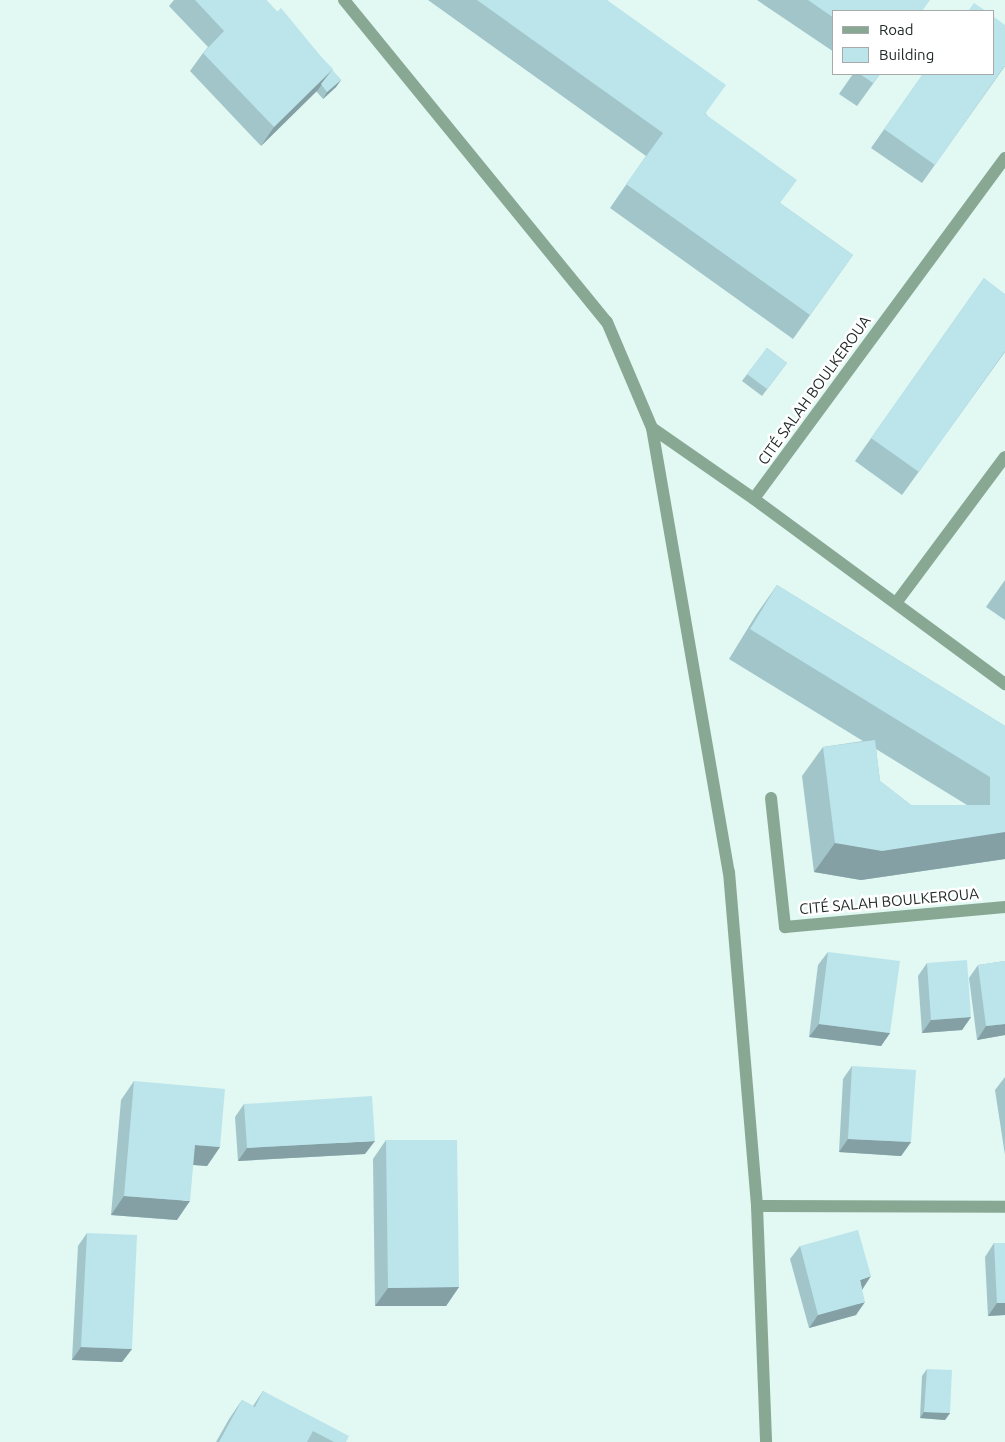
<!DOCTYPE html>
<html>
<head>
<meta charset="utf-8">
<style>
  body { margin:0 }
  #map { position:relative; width:1005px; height:1442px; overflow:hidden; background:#e1f8f3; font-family:Ubuntu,sans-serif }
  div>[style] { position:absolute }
  .minor>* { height:12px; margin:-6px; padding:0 6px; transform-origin:6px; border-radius:6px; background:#88a893 }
  .wall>* { inset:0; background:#a2c5ca }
  .shaded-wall>* { inset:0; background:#84a0a4 }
  .building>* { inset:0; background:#bce5eb }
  span { translate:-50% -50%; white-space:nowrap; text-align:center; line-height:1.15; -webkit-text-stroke:5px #fff; paint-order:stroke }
  .street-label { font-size:15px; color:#212a28 }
  .legend { position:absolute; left:832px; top:10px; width:162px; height:65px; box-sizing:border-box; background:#fff; border:1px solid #a6aaa9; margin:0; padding:6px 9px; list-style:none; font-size:15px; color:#212a28 }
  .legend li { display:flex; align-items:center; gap:10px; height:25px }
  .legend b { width:25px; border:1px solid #a6aaa9 }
</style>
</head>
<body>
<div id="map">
  <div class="minor">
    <div style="left:344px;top:0;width:416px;rotate:50.8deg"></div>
    <div style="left:607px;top:322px;width:115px;rotate:67deg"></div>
    <div style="left:652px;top:428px;width:124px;rotate:34.8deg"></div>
    <div style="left:1005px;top:158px;width:423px;rotate:126.4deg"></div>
    <div style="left:754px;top:499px;width:312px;rotate:36.4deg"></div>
    <div style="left:652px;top:428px;width:451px;rotate:80.2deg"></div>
    <div style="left:729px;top:872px;width:335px;rotate:85.2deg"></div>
    <div style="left:757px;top:1206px;width:236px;rotate:87.8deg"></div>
    <div style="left:896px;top:603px;width:182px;rotate:-53.3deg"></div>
    <div style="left:771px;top:798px;width:130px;rotate:83.8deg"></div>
    <div style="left:785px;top:927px;width:221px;rotate:-5.2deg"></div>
    <div style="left:757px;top:1206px;width:248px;rotate:0.2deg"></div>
  </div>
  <div class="wall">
    <div style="clip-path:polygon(174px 0,266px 0,332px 70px,341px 80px,336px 87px,323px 99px,316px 91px,261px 146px,190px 71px,203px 53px,208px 47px,169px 6px)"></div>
    <div style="clip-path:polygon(428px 0,607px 0,706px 114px,780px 203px,853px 255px,793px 339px,610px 208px,646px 156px)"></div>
    <div style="clip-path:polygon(757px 0,930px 0,834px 11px,834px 52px)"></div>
    <div style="clip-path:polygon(1005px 66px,922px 183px,871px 148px,923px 74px)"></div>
    <div style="clip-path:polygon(853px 74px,880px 74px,857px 106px,839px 94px)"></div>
    <div style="clip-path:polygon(984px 278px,1005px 352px,902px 495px,855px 461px)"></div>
    <div style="clip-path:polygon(767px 348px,787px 363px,762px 396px,742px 381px)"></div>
    <div style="clip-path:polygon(1005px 580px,1005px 620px,986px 607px)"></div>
    <div style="clip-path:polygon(evenodd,777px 585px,1005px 726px,1005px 859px,861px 880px,814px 872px,802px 776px,823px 747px,863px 741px,729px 659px,756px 615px,777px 585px,876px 749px,967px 805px,911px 805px,880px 781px,876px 749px)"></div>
    <div style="clip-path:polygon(828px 952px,890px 1033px,881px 1046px,809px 1037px,818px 965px)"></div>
    <div style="clip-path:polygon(1005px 961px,1005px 1035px,977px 1040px,969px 978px,978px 965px)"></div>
    <div style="clip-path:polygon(927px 963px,971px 1017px,962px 1030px,922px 1033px,918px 976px)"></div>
    <div style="clip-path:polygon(852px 1066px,911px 1142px,901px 1156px,839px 1152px,843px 1079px)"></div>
    <div style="clip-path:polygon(1005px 1077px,1005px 1155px,995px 1090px)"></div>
    <div style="clip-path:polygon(134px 1081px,220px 1147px,207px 1166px,193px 1165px,177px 1220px,111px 1215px,121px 1100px)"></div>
    <div style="clip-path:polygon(244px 1104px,365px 1154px,238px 1161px,235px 1117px)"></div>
    <div style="clip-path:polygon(386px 1140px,459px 1287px,446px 1306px,375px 1306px,373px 1159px)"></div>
    <div style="clip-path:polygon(87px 1233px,132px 1349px,122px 1362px,72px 1360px,78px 1246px)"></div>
    <div style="clip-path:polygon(994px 1243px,1005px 1243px,1005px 1315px,988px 1316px,985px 1257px)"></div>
    <div style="clip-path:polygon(800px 1246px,862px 1289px,856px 1315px,809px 1328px,790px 1259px)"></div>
    <div style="clip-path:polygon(927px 1369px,950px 1413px,945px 1420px,920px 1418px,922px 1376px)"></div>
    <div style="clip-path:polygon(263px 1391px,346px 1442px,216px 1442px,229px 1419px,242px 1400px,253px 1406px)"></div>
  </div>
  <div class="shaded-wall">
    <div style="clip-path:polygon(333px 69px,317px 91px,261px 146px,274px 127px)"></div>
    <div style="clip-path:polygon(341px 80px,336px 87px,323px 99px,327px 92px)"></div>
    <div style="clip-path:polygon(1005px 832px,1005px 859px,861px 880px,814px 872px,835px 843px)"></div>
    <div style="clip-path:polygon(971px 1017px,962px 1030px,922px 1033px,931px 1020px)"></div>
    <div style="clip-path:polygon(819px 1024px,890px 1033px,881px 1046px,809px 1037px)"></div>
    <div style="clip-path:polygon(1005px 1024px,1005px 1035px,977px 1040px,986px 1026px)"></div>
    <div style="clip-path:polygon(848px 1139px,911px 1142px,901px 1156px,839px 1152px)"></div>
    <div style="clip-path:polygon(375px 1141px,365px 1154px,238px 1161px,247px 1148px)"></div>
    <div style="clip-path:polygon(195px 1145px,220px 1147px,207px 1166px,182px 1164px)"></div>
    <div style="clip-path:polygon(124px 1196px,190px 1201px,177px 1220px,111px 1215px)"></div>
    <div style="clip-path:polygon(871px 1276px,862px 1290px,860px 1280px)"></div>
    <div style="clip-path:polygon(459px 1287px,446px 1306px,375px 1306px,388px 1288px)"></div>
    <div style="clip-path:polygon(865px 1302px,856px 1315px,809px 1328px,818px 1315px)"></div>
    <div style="clip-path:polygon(997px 1303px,1005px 1303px,1005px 1315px,988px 1316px)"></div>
    <div style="clip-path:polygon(81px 1347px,132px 1349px,122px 1362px,72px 1360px)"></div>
    <div style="clip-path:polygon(924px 1412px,950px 1413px,945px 1420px,920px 1418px)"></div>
  </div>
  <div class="building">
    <div style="clip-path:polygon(195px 0,266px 0,333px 69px,274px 127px,203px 53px,224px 31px)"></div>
    <div style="clip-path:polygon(477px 0,607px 0,726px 85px,705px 114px,797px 180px,780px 203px,853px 255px,810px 315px,626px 184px,663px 133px)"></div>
    <div style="clip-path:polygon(808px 0,930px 0,922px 11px,834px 11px,834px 18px)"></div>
    <div style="clip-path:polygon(974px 3px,986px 11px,968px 11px)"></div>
    <div style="clip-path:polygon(281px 8px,328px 65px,277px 12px)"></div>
    <div style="clip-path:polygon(994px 17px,1005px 25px,1005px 65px,935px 165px,884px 129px,923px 74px,994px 74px)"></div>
    <div style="clip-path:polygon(332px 70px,341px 80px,327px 92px,321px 84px)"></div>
    <div style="clip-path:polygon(860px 74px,880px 74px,873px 83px)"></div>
    <div style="clip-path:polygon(984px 278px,1005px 294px,1005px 351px,919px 472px,871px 438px)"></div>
    <div style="clip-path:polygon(767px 348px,787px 363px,767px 389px,747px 374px)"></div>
    <div style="clip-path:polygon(777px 585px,1005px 726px,1005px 832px,882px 851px,835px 843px,823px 747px,875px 740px,880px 781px,911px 805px,990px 805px,990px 777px,750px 629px)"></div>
    <div style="clip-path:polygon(828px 952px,900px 961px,890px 1033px,819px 1024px)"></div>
    <div style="clip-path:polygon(967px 960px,971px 1017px,931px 1020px,927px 963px)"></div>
    <div style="clip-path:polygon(1005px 961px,1005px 1024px,986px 1026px,978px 965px)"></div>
    <div style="clip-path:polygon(852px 1066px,916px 1070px,911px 1142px,848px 1139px)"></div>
    <div style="clip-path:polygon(134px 1081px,225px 1089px,220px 1147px,195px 1145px,190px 1201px,124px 1196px)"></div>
    <div style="clip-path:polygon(372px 1096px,375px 1141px,247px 1148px,244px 1104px)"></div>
    <div style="clip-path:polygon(386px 1140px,457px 1140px,459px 1287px,388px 1288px)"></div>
    <div style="clip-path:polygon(858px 1230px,871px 1276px,860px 1280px,865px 1302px,818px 1315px,800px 1246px)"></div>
    <div style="clip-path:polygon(87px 1233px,137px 1235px,132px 1349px,81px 1347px)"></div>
    <div style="clip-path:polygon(994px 1243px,1005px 1243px,1005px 1303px,997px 1303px)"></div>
    <div style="clip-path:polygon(927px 1369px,952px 1370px,950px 1413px,924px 1412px)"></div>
    <div style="clip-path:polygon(263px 1391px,349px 1436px,346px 1442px,334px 1442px,313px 1431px,307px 1442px,219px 1442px,242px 1400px,255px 1407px)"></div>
  </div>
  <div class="street-label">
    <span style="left:814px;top:390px;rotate:-54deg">CITÉ SALAH BOULKEROUA</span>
    <span style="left:889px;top:901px;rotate:-5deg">CITÉ SALAH BOULKEROUA</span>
  </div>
  <ul class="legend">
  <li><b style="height:6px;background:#88a893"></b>Road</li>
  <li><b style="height:14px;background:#bce5eb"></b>Building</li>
  </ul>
</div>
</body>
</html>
